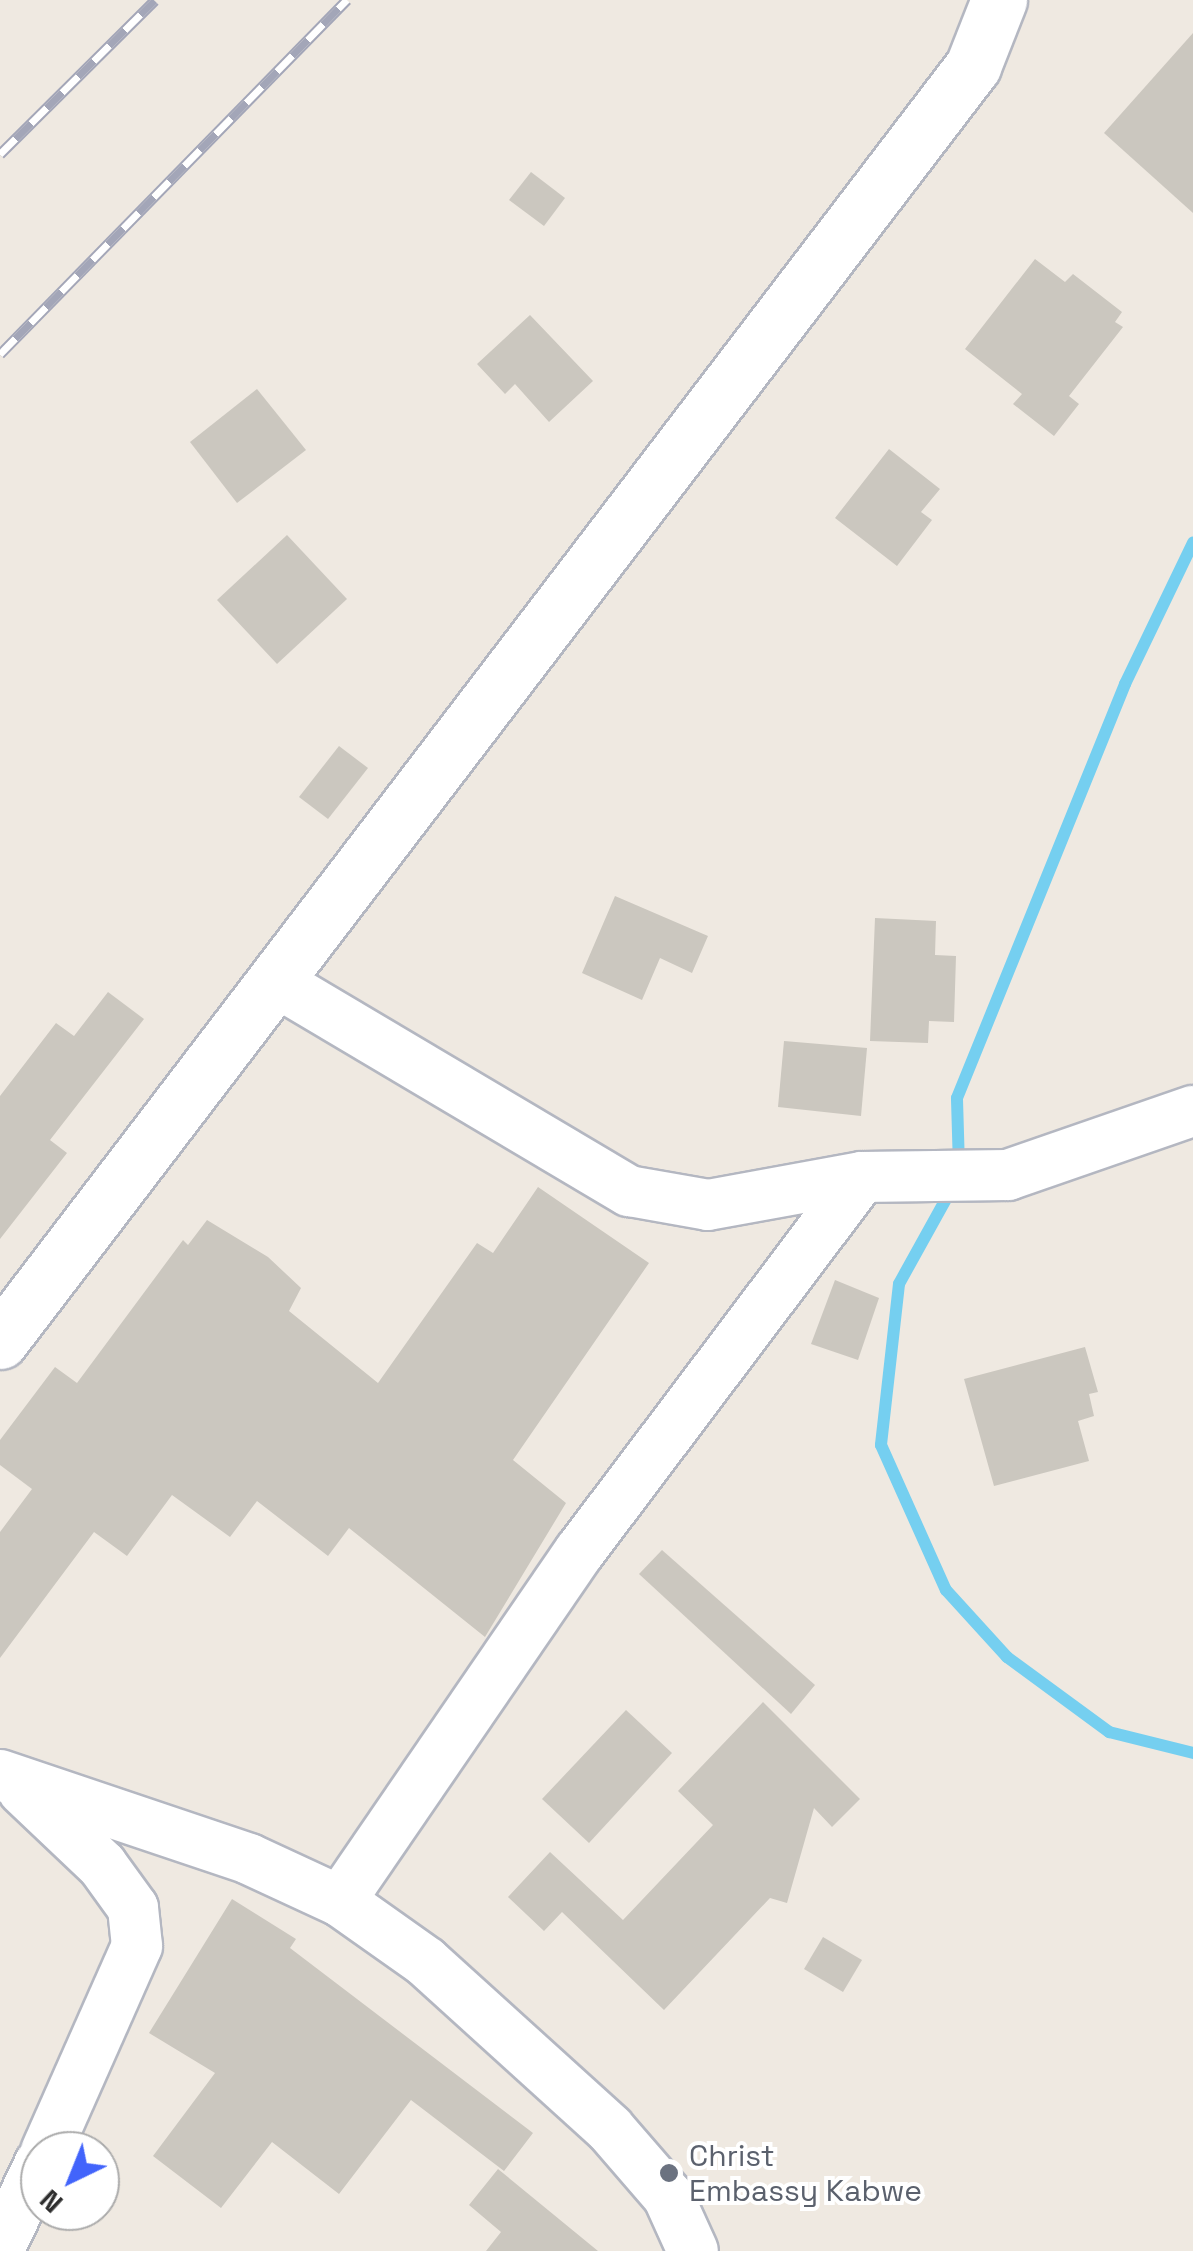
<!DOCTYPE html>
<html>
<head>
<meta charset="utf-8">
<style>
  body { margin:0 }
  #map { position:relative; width:1193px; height:2251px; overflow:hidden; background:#efe9e1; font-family:"Space Grotesk",sans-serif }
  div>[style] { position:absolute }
  .stream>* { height:12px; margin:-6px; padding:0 6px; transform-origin:6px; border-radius:6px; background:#75cff0 }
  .building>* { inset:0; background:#cbc7bf }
  .roads { filter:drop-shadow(2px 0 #b4b7c1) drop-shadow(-2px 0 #b4b7c1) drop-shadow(0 2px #b4b7c1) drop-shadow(0 -2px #b4b7c1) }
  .street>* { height:50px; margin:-25px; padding:0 25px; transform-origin:25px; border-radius:25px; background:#fff }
  .secondary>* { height:55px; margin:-27.5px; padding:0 27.5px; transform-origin:27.5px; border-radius:27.5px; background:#fff }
  .rail>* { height:11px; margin-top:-5.5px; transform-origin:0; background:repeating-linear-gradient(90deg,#fff 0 22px,#a3a6b8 0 44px); box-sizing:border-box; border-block:2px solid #a3a6b8 }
  .dots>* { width:28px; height:28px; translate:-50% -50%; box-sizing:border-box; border:5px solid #fff; border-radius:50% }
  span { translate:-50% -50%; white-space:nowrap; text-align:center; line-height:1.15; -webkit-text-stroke:8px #fff; paint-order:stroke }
  .worship-label { font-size:30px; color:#5b616d }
  .left { translate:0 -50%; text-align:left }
  .north { position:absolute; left:20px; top:2131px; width:100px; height:100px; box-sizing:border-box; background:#fff; border:2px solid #ababab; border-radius:50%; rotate:223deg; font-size:28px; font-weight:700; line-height:40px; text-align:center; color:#2e2e2e }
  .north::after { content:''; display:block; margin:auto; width:35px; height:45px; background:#4264fb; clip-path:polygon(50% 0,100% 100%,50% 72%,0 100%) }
</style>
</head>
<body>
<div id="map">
  <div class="stream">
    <div style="left:959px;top:1167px;width:69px;rotate:-91.7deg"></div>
    <div style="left:957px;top:1098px;width:447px;rotate:-67.9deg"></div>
    <div style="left:1125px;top:684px;width:157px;rotate:-64.3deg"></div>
    <div style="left:951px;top:1190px;width:107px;rotate:119deg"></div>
    <div style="left:899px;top:1284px;width:162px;rotate:96.4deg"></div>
    <div style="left:881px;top:1445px;width:159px;rotate:65.9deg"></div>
    <div style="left:946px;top:1590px;width:91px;rotate:47.7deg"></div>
    <div style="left:1007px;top:1657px;width:127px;rotate:36.3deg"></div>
    <div style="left:1109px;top:1732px;width:87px;rotate:14deg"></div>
  </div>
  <div class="building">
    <div style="clip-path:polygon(1193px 33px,1193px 213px,1104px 133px)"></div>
    <div style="clip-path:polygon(531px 172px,565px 198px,544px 226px,509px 200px)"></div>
    <div style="clip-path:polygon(1035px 259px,1065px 282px,1073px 274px,1122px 312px,1115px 322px,1123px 327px,1069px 396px,1079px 404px,1054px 436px,1013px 404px,1022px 394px,965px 349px)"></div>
    <div style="clip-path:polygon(530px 315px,593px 381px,549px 422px,515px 384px,505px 394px,477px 364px)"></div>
    <div style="clip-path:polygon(257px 389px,306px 450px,237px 503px,190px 442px)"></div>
    <div style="clip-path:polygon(889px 449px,940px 489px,921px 512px,932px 520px,897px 566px,835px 518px)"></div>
    <div style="clip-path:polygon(287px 535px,347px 599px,277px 664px,217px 600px)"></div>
    <div style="clip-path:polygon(339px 746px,368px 768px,328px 819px,299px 797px)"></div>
    <div style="clip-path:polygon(615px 896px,708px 936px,692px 973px,660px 958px,642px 1000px,582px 973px)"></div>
    <div style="clip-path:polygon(875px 918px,936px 921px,935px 955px,956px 956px,954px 1022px,929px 1021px,928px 1043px,870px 1041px)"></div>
    <div style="clip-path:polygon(108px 992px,144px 1019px,50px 1140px,67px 1153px,0 1239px,0 1096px,56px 1023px,74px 1036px)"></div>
    <div style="clip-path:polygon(784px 1041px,867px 1048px,861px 1116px,778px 1107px)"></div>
    <div style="clip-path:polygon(538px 1187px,649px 1263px,513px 1460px,566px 1503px,485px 1637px,349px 1528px,328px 1556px,257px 1501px,230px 1537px,172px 1495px,127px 1556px,94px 1532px,0 1658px,0 1532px,32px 1489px,0 1465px,0 1440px,55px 1367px,77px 1383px,183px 1240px,188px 1245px,207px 1220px,268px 1257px,301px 1288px,289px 1311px,378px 1383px,477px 1243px,493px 1253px)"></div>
    <div style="clip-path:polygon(835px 1280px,879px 1298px,858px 1360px,811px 1344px)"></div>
    <div style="clip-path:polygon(1085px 1347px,1098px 1392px,1089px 1394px,1094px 1416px,1078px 1421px,1089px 1461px,994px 1486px,964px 1379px)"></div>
    <div style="clip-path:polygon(662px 1550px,815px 1685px,791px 1714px,639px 1574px)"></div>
    <div style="clip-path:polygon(763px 1702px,860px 1799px,832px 1827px,814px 1808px,787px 1903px,770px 1898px,664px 2010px,562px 1912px,544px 1931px,508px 1897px,550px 1852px,623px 1920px,713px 1825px,678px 1791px)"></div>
    <div style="clip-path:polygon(626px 1710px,672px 1753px,589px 1843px,542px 1799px)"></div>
    <div style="clip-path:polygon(232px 1899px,296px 1939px,290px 1948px,533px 2133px,504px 2171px,411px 2100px,339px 2194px,272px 2142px,221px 2208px,153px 2156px,215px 2073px,149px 2033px)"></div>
    <div style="clip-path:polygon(823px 1937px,862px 1960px,843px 1992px,804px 1969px)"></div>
    <div style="clip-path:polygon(498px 2169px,598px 2251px,486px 2251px,501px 2232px,469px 2205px)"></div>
  </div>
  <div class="roads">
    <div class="street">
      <div style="left:280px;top:984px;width:406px;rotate:30.7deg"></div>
      <div style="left:629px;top:1191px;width:80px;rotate:10deg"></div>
      <div style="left:708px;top:1205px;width:157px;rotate:-10.3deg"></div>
      <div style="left:862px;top:1177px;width:146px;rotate:-0.8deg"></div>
      <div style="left:1008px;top:1175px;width:196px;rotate:-19.1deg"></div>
      <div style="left:0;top:1775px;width:263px;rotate:18.6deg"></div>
      <div style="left:249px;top:1859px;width:100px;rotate:24.8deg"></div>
      <div style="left:340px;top:1901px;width:105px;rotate:35.3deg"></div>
      <div style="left:426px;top:1962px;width:248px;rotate:42.2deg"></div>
      <div style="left:610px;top:2129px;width:89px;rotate:49.1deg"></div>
      <div style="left:668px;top:2196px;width:60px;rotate:65.6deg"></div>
      <div style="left:23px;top:1790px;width:109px;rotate:43.5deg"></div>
      <div style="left:102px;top:1865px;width:53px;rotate:54.2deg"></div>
      <div style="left:133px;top:1908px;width:38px;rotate:84deg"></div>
      <div style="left:137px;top:1946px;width:224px;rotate:113.9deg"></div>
      <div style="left:340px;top:1901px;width:424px;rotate:-55.6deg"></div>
      <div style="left:580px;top:1551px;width:468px;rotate:-53deg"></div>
      <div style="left:0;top:2247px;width:93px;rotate:-64.5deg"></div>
    </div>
    <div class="secondary">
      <div style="left:0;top:1341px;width:1604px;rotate:-52.65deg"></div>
      <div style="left:973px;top:66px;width:71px;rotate:-68.5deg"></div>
    </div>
  </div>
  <div class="rail">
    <div style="left:0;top:154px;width:218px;rotate:-44.8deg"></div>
    <div style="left:0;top:354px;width:496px;rotate:-45.6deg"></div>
  </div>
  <div class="dots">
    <div style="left:669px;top:2173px;background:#6b7280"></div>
  </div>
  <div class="worship-label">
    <span class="left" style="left:689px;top:2173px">Christ<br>Embassy Kabwe</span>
  </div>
  <div class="north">N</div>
</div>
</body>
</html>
